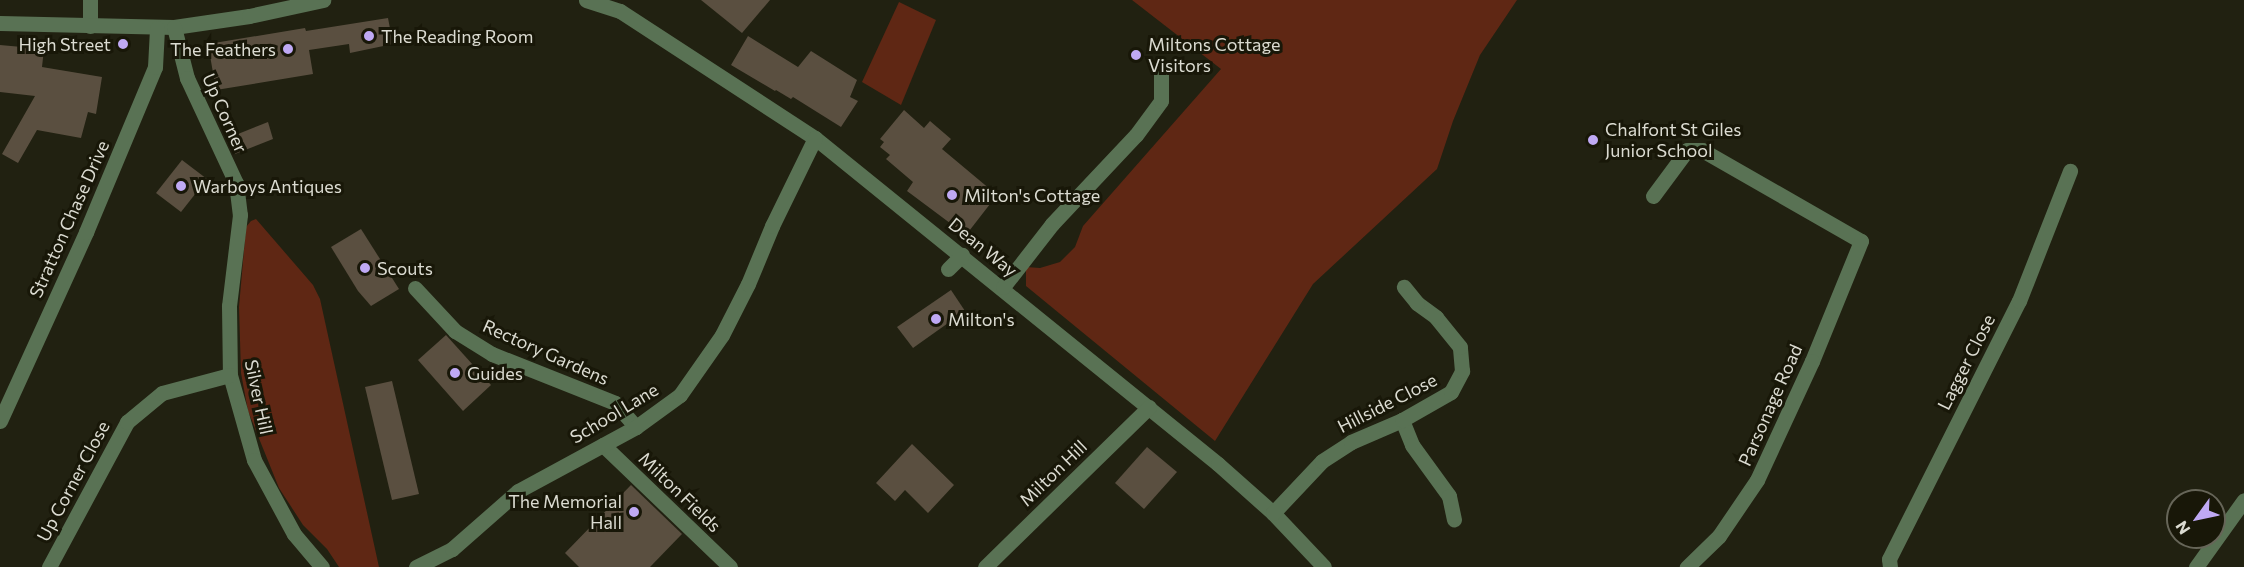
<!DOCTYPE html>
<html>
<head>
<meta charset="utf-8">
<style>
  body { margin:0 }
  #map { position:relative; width:2244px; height:567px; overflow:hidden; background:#212111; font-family:Commissioner,sans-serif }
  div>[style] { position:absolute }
  .green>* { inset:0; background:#5f2714 }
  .building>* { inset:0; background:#5a4f40 }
  .minor>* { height:15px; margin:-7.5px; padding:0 7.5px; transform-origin:7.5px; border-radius:7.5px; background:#597254 }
  .dots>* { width:16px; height:16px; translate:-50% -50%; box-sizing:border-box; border:3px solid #181708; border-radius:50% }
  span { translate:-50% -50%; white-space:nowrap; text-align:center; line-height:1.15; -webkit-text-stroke:6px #181708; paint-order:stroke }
  .poi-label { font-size:18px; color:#dbdbd1 }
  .left { translate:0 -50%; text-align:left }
  .right { translate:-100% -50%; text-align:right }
  .street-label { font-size:18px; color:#dbdbd1 }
  .north { position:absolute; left:2166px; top:489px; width:60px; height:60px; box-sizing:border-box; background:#181708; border:2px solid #666558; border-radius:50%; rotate:237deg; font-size:16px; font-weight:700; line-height:24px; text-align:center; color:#dbdbd1 }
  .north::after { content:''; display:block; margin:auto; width:21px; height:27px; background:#bfa9f4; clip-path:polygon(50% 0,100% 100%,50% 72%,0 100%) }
</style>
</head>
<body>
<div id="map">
  <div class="green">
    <div style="clip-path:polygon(1132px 0,1517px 0,1480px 55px,1453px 121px,1437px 169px,1313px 284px,1215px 441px,1026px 286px,1026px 267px,1040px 268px,1060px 262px,1075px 247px,1083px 226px,1221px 69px)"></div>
    <div style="clip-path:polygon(899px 2px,936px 20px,901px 105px,862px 82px)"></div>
    <div style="clip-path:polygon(256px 219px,313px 285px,320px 299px,379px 567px,339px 567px,327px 549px,303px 525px,279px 488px,248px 411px,241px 373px,239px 307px,246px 227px,251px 221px)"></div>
  </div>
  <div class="building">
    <div style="clip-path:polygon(701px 0,770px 0,742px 33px)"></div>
    <div style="clip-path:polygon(388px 18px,393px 44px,350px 53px,349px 44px,309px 50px,313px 74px,216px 90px,208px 44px,305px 28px,306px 31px)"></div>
    <div style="clip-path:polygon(748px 36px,798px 67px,811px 51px,857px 80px,850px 97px,858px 101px,841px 127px,793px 97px,791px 99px,776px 90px,775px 91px,731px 65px)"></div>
    <div style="clip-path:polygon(0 45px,44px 49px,42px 67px,102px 77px,96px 114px,88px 112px,81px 138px,37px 130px,18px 163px,2px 154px,35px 96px,0 92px)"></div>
    <div style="clip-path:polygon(904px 110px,924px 128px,930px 121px,951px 139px,942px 149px,997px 195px,966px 235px,907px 191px,913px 182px,886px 159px,890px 155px,880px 147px,884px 142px,880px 139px)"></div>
    <div style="clip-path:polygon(268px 122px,273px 139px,235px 154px,228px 138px)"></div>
    <div style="clip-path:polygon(182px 160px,207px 179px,181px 212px,156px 193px)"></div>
    <div style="clip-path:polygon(361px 229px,399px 289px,371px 306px,358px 291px,331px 247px)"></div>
    <div style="clip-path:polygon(951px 290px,965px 311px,913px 348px,897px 327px)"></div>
    <div style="clip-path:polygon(446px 335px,491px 385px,463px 411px,418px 360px)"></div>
    <div style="clip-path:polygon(392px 381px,419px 494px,392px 500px,365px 387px)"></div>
    <div style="clip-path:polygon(912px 444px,954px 485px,928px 513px,905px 490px,895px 501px,876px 483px)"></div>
    <div style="clip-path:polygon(1147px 447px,1177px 472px,1144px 509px,1115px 483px)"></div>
    <div style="clip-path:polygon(631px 485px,682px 534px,650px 567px,579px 567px,565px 553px)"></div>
  </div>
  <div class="minor">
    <div style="left:90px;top:0;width:26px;rotate:90deg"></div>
    <div style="left:586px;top:0;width:36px;rotate:18deg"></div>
    <div style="left:620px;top:11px;width:233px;rotate:33.1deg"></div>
    <div style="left:815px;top:138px;width:518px;rotate:38.97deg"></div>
    <div style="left:1218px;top:464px;width:74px;rotate:41.7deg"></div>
    <div style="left:1273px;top:513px;width:74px;rotate:46.6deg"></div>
    <div style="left:0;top:23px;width:174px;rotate:1.3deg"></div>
    <div style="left:174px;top:27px;width:76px;rotate:-8.3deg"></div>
    <div style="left:249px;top:16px;width:76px;rotate:-12.2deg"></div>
    <div style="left:174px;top:27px;width:53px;rotate:75.7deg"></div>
    <div style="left:187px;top:78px;width:116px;rotate:65deg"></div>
    <div style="left:236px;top:183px;width:32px;rotate:83deg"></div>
    <div style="left:240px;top:215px;width:92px;rotate:96.9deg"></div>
    <div style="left:229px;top:306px;width:69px;rotate:89.2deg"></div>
    <div style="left:230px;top:375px;width:88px;rotate:74.2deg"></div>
    <div style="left:254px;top:460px;width:84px;rotate:61.6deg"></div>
    <div style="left:294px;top:534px;width:43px;rotate:49.7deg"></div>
    <div style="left:1653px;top:196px;width:57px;rotate:-53.5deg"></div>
    <div style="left:1687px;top:150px;width:15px"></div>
    <div style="left:1702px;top:150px;width:183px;rotate:29.8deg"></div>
    <div style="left:1861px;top:241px;width:130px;rotate:112.2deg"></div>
    <div style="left:1812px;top:361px;width:131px;rotate:114.8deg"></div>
    <div style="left:1757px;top:480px;width:68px;rotate:124.2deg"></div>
    <div style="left:1719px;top:536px;width:45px;rotate:135.9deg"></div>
    <div style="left:948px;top:269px;width:20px;rotate:-45deg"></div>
    <div style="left:1003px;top:287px;width:80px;rotate:-52.1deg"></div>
    <div style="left:1052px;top:224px;width:122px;rotate:-46.7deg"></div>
    <div style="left:1136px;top:135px;width:42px;rotate:-53.7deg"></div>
    <div style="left:1161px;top:101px;width:35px;rotate:-90deg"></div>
    <div style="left:415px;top:288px;width:59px;rotate:47.1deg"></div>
    <div style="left:455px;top:331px;width:44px;rotate:31.9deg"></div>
    <div style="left:492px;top:354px;width:132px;rotate:21.7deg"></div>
    <div style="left:615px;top:403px;width:32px;rotate:49deg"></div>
    <div style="left:1402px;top:420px;width:27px;rotate:68deg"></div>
    <div style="left:1412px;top:445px;width:63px;rotate:54deg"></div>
    <div style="left:1449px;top:496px;width:24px;rotate:78deg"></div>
    <div style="left:0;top:421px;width:208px;rotate:-65.5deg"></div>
    <div style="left:86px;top:232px;width:179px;rotate:-67.3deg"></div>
    <div style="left:155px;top:67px;width:39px;rotate:-87deg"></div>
    <div style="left:603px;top:445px;width:176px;rotate:43.8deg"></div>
    <div style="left:1273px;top:513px;width:71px;rotate:-46.7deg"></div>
    <div style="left:1322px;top:461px;width:35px;rotate:-33deg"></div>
    <div style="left:1351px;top:442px;width:56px;rotate:-23.3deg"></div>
    <div style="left:1402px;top:420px;width:56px;rotate:-29.7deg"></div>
    <div style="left:1451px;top:392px;width:24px;rotate:-62deg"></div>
    <div style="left:1462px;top:371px;width:24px;rotate:-95deg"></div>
    <div style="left:1460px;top:347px;width:38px;rotate:-129deg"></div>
    <div style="left:1436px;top:317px;width:24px;rotate:-144deg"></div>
    <div style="left:1417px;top:303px;width:21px;rotate:-129deg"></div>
    <div style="left:49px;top:567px;width:165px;rotate:-61.7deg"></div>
    <div style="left:127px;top:422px;width:45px;rotate:-39.6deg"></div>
    <div style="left:162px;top:393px;width:70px;rotate:-14.8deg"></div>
    <div style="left:416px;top:567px;width:40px;rotate:-26.6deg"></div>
    <div style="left:452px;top:549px;width:88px;rotate:-41.3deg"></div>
    <div style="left:518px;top:491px;width:134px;rotate:-28.5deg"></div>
    <div style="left:636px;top:427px;width:54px;rotate:-36deg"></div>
    <div style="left:680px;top:395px;width:73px;rotate:-55deg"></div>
    <div style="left:722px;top:335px;width:57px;rotate:-63deg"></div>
    <div style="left:748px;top:284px;width:63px;rotate:-67.5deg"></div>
    <div style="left:772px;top:226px;width:98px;rotate:-64deg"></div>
    <div style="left:985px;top:567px;width:229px;rotate:-44.3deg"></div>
    <div style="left:1890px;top:567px;width:8px;rotate:-97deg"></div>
    <div style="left:1889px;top:559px;width:289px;rotate:-63.3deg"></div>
    <div style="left:2019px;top:301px;width:140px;rotate:-68.6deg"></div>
    <div style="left:2196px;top:567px;width:82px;rotate:-54.4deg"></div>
  </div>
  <div class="dots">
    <div style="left:369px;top:36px;background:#bfa9f4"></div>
    <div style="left:123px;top:44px;background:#bfa9f4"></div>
    <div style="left:288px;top:49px;background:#bfa9f4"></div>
    <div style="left:1136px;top:55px;background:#bfa9f4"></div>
    <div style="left:1593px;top:140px;background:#bfa9f4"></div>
    <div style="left:181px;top:186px;background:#bfa9f4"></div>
    <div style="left:952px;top:195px;background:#bfa9f4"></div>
    <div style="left:365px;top:268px;background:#bfa9f4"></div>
    <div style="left:936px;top:319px;background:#bfa9f4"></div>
    <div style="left:455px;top:373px;background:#bfa9f4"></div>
    <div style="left:634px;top:512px;background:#bfa9f4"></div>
  </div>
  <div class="poi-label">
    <span class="left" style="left:381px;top:36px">The Reading Room</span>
    <span class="right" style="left:111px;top:44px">High Street</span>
    <span class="left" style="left:1148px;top:55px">Miltons Cottage<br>Visitors</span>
    <span class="right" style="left:276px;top:49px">The Feathers</span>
    <span class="left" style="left:1605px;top:140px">Chalfont St Giles<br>Junior School</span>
    <span class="left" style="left:193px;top:186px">Warboys Antiques</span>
    <span class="left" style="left:964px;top:195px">Milton's Cottage</span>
    <span class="left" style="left:377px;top:268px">Scouts</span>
    <span class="left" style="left:948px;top:319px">Milton's</span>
    <span class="left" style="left:467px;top:373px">Guides</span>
    <span class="right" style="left:622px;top:512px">The Memorial<br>Hall</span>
  </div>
  <div class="street-label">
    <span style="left:225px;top:113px;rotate:66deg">Up Corner</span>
    <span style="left:69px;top:219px;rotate:-66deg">Stratton Chase Drive</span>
    <span style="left:983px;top:247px;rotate:39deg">Dean Way</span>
    <span style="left:546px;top:352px;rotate:24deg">Rectory Gardens</span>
    <span style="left:1966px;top:362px;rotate:-63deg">Lagger Close</span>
    <span style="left:259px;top:397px;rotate:78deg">Silver Hill</span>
    <span style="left:1387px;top:403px;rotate:-27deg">Hillside Close</span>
    <span style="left:1770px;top:405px;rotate:-66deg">Parsonage Road</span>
    <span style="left:614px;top:413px;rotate:-31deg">School Lane</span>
    <span style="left:1053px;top:473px;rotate:-44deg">Milton Hill</span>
    <span style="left:73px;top:481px;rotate:-62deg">Up Corner Close</span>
    <span style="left:680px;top:492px;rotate:44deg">Milton Fields</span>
  </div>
  <div class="north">N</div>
</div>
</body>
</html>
